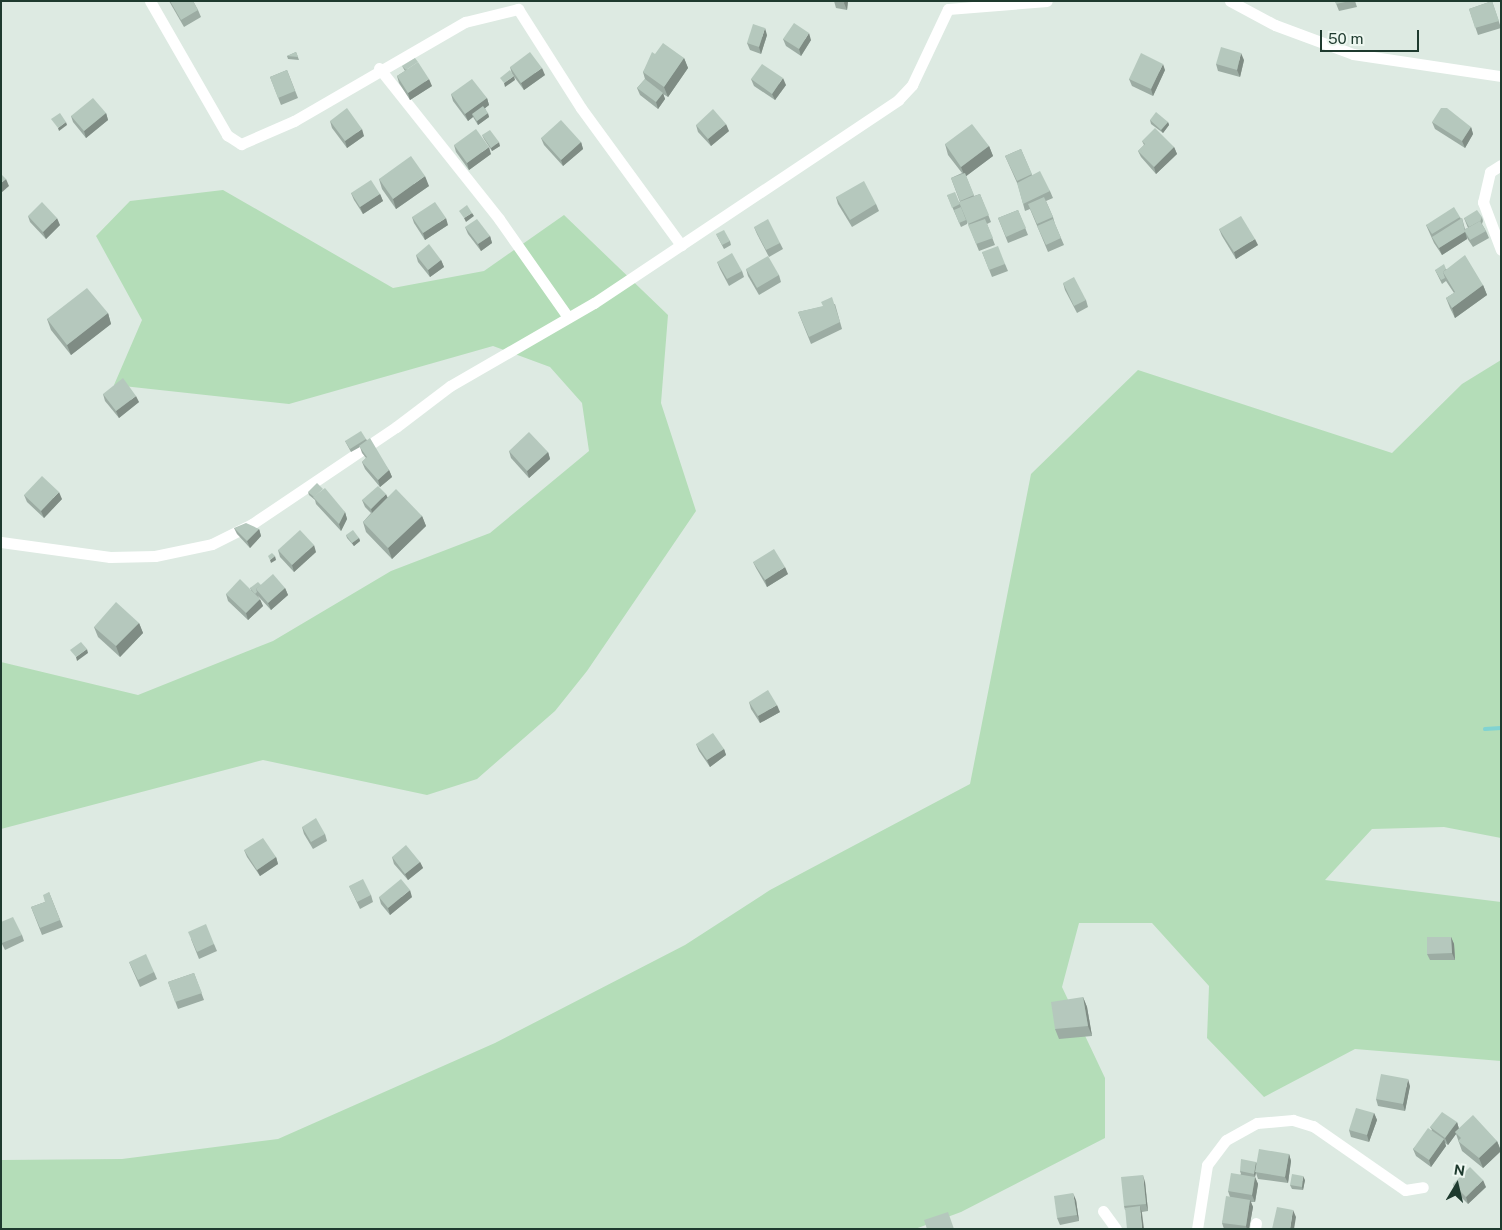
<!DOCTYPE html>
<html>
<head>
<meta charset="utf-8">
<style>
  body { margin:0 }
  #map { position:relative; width:1502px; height:1230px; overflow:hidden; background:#ddeae2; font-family:"Public Sans",sans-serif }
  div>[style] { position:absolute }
  .green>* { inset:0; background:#b4ddb8 }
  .stream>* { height:4px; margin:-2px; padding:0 2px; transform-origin:2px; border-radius:2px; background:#81d3d2 }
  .minor>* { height:11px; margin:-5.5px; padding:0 5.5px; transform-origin:5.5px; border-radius:5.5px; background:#fff }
  .wall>* { inset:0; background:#9caca3 }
  .shaded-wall>* { inset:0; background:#7f8c84 }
  .building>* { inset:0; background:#b5c8bd }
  span { translate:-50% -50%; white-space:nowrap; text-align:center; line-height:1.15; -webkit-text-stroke:5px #edf7f0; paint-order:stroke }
  .frame { position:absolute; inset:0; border:2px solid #1e3a2e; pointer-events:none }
  .north { position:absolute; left:1432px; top:1160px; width:50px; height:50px; -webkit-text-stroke:4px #edf7f0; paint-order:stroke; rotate:9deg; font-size:14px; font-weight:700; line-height:20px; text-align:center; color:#1e3a2e }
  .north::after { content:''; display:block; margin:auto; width:18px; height:22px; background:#1e3a2e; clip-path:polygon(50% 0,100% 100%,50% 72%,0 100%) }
  .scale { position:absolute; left:1320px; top:30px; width:99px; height:22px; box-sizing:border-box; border:2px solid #1e3a2e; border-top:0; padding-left:6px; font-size:15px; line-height:18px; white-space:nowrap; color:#1e3a2e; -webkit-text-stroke:4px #edf7f0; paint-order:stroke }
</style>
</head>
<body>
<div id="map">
  <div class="green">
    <div style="clip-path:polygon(223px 190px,393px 288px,484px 271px,564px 215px,668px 315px,661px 403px,696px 511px,587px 671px,555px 711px,477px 779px,427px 795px,263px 760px,1px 829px,1px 662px,138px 695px,273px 641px,391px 571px,490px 533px,589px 451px,582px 403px,550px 367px,493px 346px,289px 404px,114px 385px,142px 320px,96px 236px,130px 201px)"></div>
    <div style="clip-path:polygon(1501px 360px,1501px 838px,1444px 827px,1372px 829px,1325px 880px,1501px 902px,1501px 1061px,1355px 1049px,1264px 1097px,1207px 1038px,1209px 986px,1152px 923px,1079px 923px,1062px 987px,1105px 1078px,1105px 1138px,961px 1212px,915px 1229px,1px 1229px,1px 1160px,122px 1159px,278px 1139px,495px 1043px,685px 945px,770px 890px,970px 784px,1031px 474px,1138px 370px,1392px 453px,1462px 384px)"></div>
  </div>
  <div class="stream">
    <div style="left:1485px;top:729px;width:16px;rotate:-4deg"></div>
  </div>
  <div class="minor">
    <div style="left:150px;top:1px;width:155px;rotate:60.1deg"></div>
    <div style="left:227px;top:135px;width:17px;rotate:33deg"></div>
    <div style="left:241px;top:144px;width:58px;rotate:-23.5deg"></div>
    <div style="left:294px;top:121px;width:198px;rotate:-30.1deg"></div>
    <div style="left:465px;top:22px;width:55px;rotate:-13.8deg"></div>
    <div style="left:518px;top:9px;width:117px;rotate:57.5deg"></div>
    <div style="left:581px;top:108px;width:170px;rotate:53.9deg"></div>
    <div style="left:1230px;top:1px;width:51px;rotate:28.1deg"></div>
    <div style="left:1275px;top:25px;width:83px;rotate:20.4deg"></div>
    <div style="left:1353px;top:54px;width:150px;rotate:8.5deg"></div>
    <div style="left:379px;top:68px;width:193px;rotate:51.5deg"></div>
    <div style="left:499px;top:219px;width:120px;rotate:54.9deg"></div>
    <div style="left:1501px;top:165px;width:13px;rotate:148deg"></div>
    <div style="left:1490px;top:172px;width:31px;rotate:103deg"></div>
    <div style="left:1483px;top:202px;width:51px;rotate:69.4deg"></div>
    <div style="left:1px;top:542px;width:110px;rotate:7.8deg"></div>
    <div style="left:110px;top:557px;width:45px;rotate:-1.3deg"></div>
    <div style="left:155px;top:556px;width:58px;rotate:-11.9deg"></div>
    <div style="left:212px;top:544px;width:45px;rotate:-26.6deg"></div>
    <div style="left:252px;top:524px;width:174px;rotate:-34deg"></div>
    <div style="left:396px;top:427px;width:68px;rotate:-37.2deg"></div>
    <div style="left:450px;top:386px;width:166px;rotate:-30deg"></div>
    <div style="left:594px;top:303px;width:366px;rotate:-33.7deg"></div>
    <div style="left:898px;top:100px;width:21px;rotate:-47deg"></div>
    <div style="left:912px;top:85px;width:84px;rotate:-64.7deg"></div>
    <div style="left:948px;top:9px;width:99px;rotate:-4.6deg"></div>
    <div style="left:1103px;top:1211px;width:22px;rotate:54deg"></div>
    <div style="left:1197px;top:1229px;width:65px;rotate:-81.1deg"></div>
    <div style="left:1207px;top:1165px;width:31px;rotate:-53deg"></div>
    <div style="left:1226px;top:1140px;width:35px;rotate:-29deg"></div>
    <div style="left:1257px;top:1123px;width:36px;rotate:-5deg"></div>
    <div style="left:1293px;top:1120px;width:21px;rotate:17deg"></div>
    <div style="left:1313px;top:1126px;width:112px;rotate:34.8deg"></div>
    <div style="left:1405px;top:1190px;width:18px;rotate:-9deg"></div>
    <div style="left:1255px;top:1229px;width:6px;rotate:-81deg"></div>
  </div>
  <div class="wall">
    <div style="clip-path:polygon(169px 1px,193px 1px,198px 10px,201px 17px,184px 27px)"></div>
    <div style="clip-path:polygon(834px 1px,848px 1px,847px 10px,836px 8px)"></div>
    <div style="clip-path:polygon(1335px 1px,1355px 1px,1357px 7px,1339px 11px)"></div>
    <div style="clip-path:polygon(1492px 1px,1501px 28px,1478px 35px,1469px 9px)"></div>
    <div style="clip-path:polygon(767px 35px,761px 54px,750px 50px,747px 43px)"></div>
    <div style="clip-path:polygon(783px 39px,811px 40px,801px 56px,786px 46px)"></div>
    <div style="clip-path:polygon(296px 52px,299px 60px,288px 59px,287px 56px)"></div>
    <div style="clip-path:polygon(655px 54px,684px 58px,688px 68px,668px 97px,663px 94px,665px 99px,658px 109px,640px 95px,637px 88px,645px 79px,643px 72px)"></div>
    <div style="clip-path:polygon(1244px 60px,1240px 77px,1218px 71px,1216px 64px)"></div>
    <div style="clip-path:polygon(402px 66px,432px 86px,410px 100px,399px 83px,397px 76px,405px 71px)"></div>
    <div style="clip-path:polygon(510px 67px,545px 75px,524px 90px,512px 74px)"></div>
    <div style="clip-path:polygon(287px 70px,298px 98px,281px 105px,270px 77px)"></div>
    <div style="clip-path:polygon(1165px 70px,1153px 96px,1132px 86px,1129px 79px)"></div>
    <div style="clip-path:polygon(751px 79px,786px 85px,775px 100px,754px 86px)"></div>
    <div style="clip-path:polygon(451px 94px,487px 98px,489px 105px,485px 108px,489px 117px,478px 125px,473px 117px,468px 121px,453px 101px)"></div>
    <div style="clip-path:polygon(106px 113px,108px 120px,86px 138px,73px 122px,71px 116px)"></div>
    <div style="clip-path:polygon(1150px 120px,1168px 122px,1169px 125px,1163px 133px,1151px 124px)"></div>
    <div style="clip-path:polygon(330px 121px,364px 136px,347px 148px,332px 128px)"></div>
    <div style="clip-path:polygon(1432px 122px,1471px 127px,1473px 134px,1465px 148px,1435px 129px)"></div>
    <div style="clip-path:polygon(696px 125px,729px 131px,711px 146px,698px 132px)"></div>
    <div style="clip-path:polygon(482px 135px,500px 146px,492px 151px,484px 139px)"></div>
    <div style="clip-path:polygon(541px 138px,581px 142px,583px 149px,563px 166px,544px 145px)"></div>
    <div style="clip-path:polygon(1142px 141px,1174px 147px,1177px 154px,1156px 174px,1141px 157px,1138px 151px,1144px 145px)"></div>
    <div style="clip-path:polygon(945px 144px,989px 146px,993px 156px,966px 176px,974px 196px,980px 194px,991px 222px,987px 224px,995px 245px,979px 251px,967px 221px,967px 224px,961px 227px,947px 195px,959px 202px,960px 202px,951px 178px,962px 173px,948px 155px)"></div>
    <div style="clip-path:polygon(454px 145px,491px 154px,469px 170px,456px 152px)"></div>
    <div style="clip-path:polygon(1021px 149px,1032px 175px,1050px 191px,1053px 198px,1046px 201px,1053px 217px,1055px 224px,1064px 245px,1048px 252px,1030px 209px,1025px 211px,1018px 185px,1005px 156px)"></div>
    <div style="clip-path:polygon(379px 179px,429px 186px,396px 209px,382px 189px)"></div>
    <div style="clip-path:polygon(351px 193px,380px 194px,383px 201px,363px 214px,354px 200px)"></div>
    <div style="clip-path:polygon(836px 197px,876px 204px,879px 211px,852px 227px,838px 204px)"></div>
    <div style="clip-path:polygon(1018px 210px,1028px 235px,1008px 243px,998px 218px)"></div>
    <div style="clip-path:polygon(28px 216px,60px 225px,46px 239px,30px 222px)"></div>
    <div style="clip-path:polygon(412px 217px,448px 225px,425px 240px,414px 223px)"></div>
    <div style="clip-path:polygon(1460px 217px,1461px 219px,1462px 218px,1465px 229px,1468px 228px,1464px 218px,1482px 217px,1483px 221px,1482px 224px,1486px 231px,1489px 238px,1473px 247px,1467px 238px,1467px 239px,1442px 255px,1434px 243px,1426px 225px)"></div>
    <div style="clip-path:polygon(465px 227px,490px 236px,492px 243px,481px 251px,468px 234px)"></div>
    <div style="clip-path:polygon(754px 227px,780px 243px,783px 249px,769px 257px,757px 234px)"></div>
    <div style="clip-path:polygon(1219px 229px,1258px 245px,1236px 259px,1222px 236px)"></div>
    <div style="clip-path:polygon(716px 234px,730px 241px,731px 245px,724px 249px)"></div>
    <div style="clip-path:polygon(982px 252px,1005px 264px,1008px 271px,992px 277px)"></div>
    <div style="clip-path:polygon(416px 255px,441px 260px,444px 267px,430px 277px,418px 262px)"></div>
    <div style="clip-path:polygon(717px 262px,742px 271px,744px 277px,729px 286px,720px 269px)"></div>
    <div style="clip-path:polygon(746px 269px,779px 275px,781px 282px,759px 295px,748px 276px)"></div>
    <div style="clip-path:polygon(1446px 269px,1483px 285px,1487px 295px,1455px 318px,1450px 308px,1446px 298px,1454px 293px,1446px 281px,1442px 284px,1435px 270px)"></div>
    <div style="clip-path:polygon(1063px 283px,1086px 300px,1088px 307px,1077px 313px,1065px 290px)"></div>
    <div style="clip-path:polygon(835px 304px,842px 329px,811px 344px,798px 312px)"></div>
    <div style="clip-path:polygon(108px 313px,111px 324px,71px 355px,51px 330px,47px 319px)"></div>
    <div style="clip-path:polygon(103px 394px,139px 402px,119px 418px,105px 401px)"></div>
    <div style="clip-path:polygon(366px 439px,389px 470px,392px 477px,380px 487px,365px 469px,362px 462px,366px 458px,362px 453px,360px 447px,351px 452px,345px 441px)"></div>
    <div style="clip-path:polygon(509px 451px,548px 452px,550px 459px,529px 478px,511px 458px)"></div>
    <div style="clip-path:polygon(308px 492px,345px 512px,347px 519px,341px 531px,316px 504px,315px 500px,309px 495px)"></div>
    <div style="clip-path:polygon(24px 495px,62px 499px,44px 518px,27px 502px)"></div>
    <div style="clip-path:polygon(387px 497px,422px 516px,426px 526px,392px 559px,366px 532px,363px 522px,371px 513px,365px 507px,362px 500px)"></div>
    <div style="clip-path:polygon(234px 528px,259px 529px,261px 536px,250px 548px,237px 534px)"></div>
    <div style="clip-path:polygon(346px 535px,359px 538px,360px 541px,354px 546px,347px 538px)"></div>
    <div style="clip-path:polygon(278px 550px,316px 552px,294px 572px,280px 557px)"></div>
    <div style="clip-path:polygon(753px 562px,788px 574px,767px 587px,756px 568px)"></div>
    <div style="clip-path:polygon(261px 585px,285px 588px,288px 595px,271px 610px,258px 596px,263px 606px,248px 620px,228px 601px,226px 594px,251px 590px,250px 588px)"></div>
    <div style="clip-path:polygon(139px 623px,143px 633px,120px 657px,98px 637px,94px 627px)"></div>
    <div style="clip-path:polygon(749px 702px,780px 712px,760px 723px,751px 709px)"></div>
    <div style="clip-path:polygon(696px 744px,724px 749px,726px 755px,710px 767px,699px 751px)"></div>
    <div style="clip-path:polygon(302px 827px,325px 834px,327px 841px,313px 849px,304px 834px)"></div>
    <div style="clip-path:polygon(244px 850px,276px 857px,278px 864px,260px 876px,247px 857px)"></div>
    <div style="clip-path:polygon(392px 857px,420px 862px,423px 868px,408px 880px,394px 864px)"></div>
    <div style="clip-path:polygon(349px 886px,371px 895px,373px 902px,360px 909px)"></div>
    <div style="clip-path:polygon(49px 892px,63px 927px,42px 935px,31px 907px,45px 902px)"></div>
    <div style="clip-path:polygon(379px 897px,412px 897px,390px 915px,381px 904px)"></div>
    <div style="clip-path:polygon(1px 922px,22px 935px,24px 941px,5px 950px,1px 942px)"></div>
    <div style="clip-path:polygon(1451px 937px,1454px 944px,1455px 960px,1430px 960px,1427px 954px)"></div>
    <div style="clip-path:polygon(191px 939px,214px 944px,217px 951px,199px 959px)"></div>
    <div style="clip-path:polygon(129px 962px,154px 972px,157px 979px,140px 987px)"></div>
    <div style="clip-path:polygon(194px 973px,204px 1000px,178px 1009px,168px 982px)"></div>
    <div style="clip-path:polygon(1083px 997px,1087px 1007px,1092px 1036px,1059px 1039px,1055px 1029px)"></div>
    <div style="clip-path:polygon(1410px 1086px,1405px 1111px,1378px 1106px,1376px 1099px)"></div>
    <div style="clip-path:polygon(1374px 1113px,1377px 1120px,1369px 1142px,1351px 1137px,1349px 1130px)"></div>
    <div style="clip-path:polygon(1457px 1122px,1459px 1129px,1497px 1141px,1501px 1151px,1483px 1168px,1462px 1151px,1456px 1134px,1448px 1145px,1445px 1143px,1446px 1146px,1431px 1167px,1416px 1156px,1413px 1149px,1432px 1130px,1430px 1127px)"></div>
    <div style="clip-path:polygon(1289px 1154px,1291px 1161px,1288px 1183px,1258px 1179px,1256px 1173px,1255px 1177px,1258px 1184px,1255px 1202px,1251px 1202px,1253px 1207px,1249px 1229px,1224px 1229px,1222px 1223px,1230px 1197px,1228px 1191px,1241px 1174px,1240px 1171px,1256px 1162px,1257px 1164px)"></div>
    <div style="clip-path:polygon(1305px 1180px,1303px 1190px,1292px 1189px,1290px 1185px)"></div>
    <div style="clip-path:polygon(1145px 1182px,1148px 1211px,1142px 1212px,1142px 1213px,1125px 1210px,1124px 1206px)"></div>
    <div style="clip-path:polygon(1453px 1184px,1486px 1187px,1468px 1204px,1455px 1191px)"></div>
    <div style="clip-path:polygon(1076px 1200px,1079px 1221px,1060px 1225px,1057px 1218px)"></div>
  </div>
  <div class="shaded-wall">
    <div style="clip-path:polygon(845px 1px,848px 1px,847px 10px,844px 3px)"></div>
    <div style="clip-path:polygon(765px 28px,767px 35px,761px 54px,759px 47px)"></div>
    <div style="clip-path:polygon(809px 33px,811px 40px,801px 56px,799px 49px)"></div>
    <div style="clip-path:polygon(1241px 53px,1244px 60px,1240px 77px,1237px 70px)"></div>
    <div style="clip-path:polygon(684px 58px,688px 68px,668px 97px,664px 87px)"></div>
    <div style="clip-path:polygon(1163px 64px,1165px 70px,1153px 96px,1151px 89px)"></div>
    <div style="clip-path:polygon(542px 68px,545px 75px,524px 90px,521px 83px)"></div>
    <div style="clip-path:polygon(514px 76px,515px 80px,505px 87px,504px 83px)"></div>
    <div style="clip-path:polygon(783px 78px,786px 85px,775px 100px,772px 94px)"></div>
    <div style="clip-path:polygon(429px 79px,432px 86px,410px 100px,408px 93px)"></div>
    <div style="clip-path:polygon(663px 93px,665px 99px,658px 109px,656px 102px)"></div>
    <div style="clip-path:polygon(487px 98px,489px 105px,474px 117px,472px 114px,473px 117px,468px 121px,465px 114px)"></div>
    <div style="clip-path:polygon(106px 113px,108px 120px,86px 138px,84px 131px)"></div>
    <div style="clip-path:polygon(488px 113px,489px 117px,478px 125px,477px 121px)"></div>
    <div style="clip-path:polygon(66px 122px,67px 125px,59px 131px,58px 128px)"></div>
    <div style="clip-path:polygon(1168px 122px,1169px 125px,1163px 133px,1161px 130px)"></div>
    <div style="clip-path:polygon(726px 124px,729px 131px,711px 146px,708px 139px)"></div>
    <div style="clip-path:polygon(1471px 127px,1473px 134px,1465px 148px,1462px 141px)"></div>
    <div style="clip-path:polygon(362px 129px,364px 136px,347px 148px,345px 141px)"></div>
    <div style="clip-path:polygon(499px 142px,500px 146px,492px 151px,491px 148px)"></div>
    <div style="clip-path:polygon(581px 142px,583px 149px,563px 166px,561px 160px)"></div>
    <div style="clip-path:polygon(989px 146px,993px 156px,965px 177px,961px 167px)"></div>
    <div style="clip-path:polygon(489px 147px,491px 154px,469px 170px,467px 163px)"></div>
    <div style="clip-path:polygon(1174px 147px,1177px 154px,1156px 174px,1154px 167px)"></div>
    <div style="clip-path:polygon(425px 176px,429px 186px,396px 209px,393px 199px)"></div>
    <div style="clip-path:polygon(6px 179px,9px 186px,1px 193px,1px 183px)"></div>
    <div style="clip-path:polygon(380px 194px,383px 201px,363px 214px,360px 207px)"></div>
    <div style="clip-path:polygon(472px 213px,474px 216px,466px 222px,464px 218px)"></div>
    <div style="clip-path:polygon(57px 218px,60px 225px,46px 239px,43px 232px)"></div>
    <div style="clip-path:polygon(446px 218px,448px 225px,425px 240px,423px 233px)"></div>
    <div style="clip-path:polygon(1465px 231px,1467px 239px,1442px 255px,1439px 248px)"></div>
    <div style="clip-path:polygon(490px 236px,492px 243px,481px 251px,478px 244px)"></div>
    <div style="clip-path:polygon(1255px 239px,1258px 245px,1236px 259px,1234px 252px)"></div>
    <div style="clip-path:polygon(441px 260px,444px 267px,430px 277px,428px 270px)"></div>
    <div style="clip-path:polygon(1483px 285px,1487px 295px,1455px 318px,1452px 308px)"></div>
    <div style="clip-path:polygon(108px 313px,111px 324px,71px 355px,67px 345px)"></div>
    <div style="clip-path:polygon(136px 396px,139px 402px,119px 418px,116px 411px)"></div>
    <div style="clip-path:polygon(548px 452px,550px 459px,529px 478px,527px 471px)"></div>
    <div style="clip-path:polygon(389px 470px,392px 477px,380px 487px,378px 480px)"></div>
    <div style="clip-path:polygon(59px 492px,62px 499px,44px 518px,41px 511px)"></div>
    <div style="clip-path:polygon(386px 494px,389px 501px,373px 516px,371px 509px)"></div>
    <div style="clip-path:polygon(345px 512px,347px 519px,341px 531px,339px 524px)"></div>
    <div style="clip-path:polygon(422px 516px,426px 526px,392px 559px,388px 548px)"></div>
    <div style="clip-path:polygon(259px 529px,261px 536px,250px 548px,247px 541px)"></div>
    <div style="clip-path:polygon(359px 538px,360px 541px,354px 546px,352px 543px)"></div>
    <div style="clip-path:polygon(314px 545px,316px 552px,294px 572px,292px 565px)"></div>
    <div style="clip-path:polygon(275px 556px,276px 560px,271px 563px,270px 560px)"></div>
    <div style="clip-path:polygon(785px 567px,788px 574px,767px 587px,765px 580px)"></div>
    <div style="clip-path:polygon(285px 588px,288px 595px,271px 610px,268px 603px)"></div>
    <div style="clip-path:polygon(260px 599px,263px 606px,248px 620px,246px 613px)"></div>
    <div style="clip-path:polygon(139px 623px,143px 633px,120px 657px,116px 646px)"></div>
    <div style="clip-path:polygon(87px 649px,88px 653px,77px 661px,76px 657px)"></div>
    <div style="clip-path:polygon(777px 705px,780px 712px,760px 723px,758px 716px)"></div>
    <div style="clip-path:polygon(724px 749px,726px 755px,710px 767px,707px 760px)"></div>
    <div style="clip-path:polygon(276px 857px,278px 864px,260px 876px,257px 870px)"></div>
    <div style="clip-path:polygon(420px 862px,423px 868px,408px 880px,405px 874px)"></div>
    <div style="clip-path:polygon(410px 890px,412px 897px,390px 915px,388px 908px)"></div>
    <div style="clip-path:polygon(1451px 937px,1454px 944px,1455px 960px,1452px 953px)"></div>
    <div style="clip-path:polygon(1083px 997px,1087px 1007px,1092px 1036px,1088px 1026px)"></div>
    <div style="clip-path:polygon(1408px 1079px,1410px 1086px,1405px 1111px,1403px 1104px)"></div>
    <div style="clip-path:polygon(1374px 1113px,1377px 1120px,1369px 1142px,1367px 1135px)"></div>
    <div style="clip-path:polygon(1457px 1122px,1459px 1129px,1455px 1132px,1456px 1134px,1448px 1145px,1445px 1138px)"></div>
    <div style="clip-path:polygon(1444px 1139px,1446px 1146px,1431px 1167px,1429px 1160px)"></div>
    <div style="clip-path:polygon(1497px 1141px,1501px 1151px,1483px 1168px,1479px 1158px)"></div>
    <div style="clip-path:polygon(1289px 1154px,1291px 1161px,1288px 1183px,1285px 1177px)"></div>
    <div style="clip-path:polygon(1256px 1162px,1257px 1165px,1255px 1177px,1254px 1174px)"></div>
    <div style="clip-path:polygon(1143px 1175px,1145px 1182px,1148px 1211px,1146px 1204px)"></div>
    <div style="clip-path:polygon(1303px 1176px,1305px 1180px,1303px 1190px,1302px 1187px)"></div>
    <div style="clip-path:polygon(1255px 1177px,1258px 1184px,1255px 1202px,1252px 1195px)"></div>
    <div style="clip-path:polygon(1483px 1180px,1486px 1187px,1468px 1204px,1466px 1197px)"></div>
    <div style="clip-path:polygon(1073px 1193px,1076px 1200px,1079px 1221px,1077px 1215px)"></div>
    <div style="clip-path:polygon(1250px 1200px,1253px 1207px,1249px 1229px,1247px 1229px,1246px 1226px)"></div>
    <div style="clip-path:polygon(1140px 1206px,1142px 1213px,1144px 1229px,1142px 1229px)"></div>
    <div style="clip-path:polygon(1293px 1210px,1296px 1217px,1294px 1229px,1290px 1229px)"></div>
  </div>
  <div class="building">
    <div style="clip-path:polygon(170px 1px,193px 1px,198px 10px,181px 20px)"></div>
    <div style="clip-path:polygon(1335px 1px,1350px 1px,1336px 4px)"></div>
    <div style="clip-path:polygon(1492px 1px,1499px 21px,1475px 28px,1469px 9px)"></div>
    <div style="clip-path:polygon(794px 23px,809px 33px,799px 49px,783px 39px)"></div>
    <div style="clip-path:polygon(753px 24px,765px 28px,759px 47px,747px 43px)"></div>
    <div style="clip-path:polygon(663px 43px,684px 58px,664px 87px,643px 72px,652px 52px,655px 54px)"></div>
    <div style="clip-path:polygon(1221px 47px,1241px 53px,1237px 70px,1216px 64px)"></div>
    <div style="clip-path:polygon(296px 52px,298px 57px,287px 56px)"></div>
    <div style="clip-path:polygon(530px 52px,542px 68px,521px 83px,510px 67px)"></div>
    <div style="clip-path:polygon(1141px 53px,1163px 64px,1151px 89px,1129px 79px)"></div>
    <div style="clip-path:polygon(415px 58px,418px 62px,406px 70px,402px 66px)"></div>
    <div style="clip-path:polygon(418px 62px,429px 79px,408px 93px,397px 76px)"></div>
    <div style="clip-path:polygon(762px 64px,783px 78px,772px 94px,751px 79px)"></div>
    <div style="clip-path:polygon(287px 70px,295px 91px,278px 98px,270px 77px)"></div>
    <div style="clip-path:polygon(510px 70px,514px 76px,504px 83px,500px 78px)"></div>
    <div style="clip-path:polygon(472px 79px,487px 98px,465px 114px,451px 94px)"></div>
    <div style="clip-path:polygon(645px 79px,663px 93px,656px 102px,637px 88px)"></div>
    <div style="clip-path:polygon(93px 98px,106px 113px,84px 131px,71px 116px)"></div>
    <div style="clip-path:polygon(483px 106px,488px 113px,477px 121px,472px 114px)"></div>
    <div style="clip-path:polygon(347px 108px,362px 129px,345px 141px,330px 121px)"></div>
    <div style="clip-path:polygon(1441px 108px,1447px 108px,1471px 127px,1462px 141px,1432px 122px)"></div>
    <div style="clip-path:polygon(713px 109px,726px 124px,708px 139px,696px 125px)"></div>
    <div style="clip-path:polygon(1156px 112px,1168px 122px,1161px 130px,1150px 120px)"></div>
    <div style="clip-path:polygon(60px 113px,66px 122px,58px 128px,51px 119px)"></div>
    <div style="clip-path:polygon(561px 120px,581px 142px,561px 160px,541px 138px)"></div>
    <div style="clip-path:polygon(972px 124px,989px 146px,961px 167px,945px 144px)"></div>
    <div style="clip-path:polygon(1155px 128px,1174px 147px,1154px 167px,1138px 151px,1145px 144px,1142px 141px)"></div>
    <div style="clip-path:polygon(476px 129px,489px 147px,467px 163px,454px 145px)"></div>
    <div style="clip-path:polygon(490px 130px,499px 142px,491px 148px,482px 135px)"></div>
    <div style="clip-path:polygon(1021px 149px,1032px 174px,1017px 181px,1005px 156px)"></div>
    <div style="clip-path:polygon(411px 156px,425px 176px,393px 199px,379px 179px)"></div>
    <div style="clip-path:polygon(1040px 171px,1050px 191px,1023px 204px,1017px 183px)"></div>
    <div style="clip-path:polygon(965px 173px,974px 195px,960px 201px,951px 178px)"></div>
    <div style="clip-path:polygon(1px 174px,6px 179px,1px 183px)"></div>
    <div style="clip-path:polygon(371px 180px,380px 194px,360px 207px,351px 193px)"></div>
    <div style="clip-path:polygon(864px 181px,876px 204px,850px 220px,836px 197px)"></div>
    <div style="clip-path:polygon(955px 192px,960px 204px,952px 208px,947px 195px)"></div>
    <div style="clip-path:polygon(980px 194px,989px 215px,968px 224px,959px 202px)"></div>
    <div style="clip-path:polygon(1044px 197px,1053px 217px,1037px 224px,1028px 204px)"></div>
    <div style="clip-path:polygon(42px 202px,57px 218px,43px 232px,28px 216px)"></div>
    <div style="clip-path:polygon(435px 202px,446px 218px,423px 233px,412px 217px)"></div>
    <div style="clip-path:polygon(467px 205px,472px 213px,464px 218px,459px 211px)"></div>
    <div style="clip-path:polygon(961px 207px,966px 220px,959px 223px,954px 210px)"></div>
    <div style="clip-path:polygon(1454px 207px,1460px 217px,1432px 234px,1426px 225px)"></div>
    <div style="clip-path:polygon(1018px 210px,1026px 228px,1006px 237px,998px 218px)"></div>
    <div style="clip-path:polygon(1477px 210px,1482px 217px,1480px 222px,1480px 221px,1469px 227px,1464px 218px)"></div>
    <div style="clip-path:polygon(1241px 216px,1255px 239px,1234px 252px,1219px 229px)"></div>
    <div style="clip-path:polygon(1462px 218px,1465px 232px,1439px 248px,1432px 237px)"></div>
    <div style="clip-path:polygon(477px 219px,490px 236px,478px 244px,465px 227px)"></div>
    <div style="clip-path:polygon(768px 219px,780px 243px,766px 250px,754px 227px)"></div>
    <div style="clip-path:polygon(985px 219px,993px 238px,976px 244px,968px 225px)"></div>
    <div style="clip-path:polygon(1053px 219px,1061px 238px,1046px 245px,1037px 226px)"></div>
    <div style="clip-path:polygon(1480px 221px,1486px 231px,1470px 240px,1464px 230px)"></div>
    <div style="clip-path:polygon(724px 230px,730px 241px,722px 245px,716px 234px)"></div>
    <div style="clip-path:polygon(429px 244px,441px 260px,428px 270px,416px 255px)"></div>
    <div style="clip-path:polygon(998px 246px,1005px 264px,989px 270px,982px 252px)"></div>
    <div style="clip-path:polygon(732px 253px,742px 271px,727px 279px,717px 262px)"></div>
    <div style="clip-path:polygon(1465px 255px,1483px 285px,1452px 308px,1446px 298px,1455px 292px,1443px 272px)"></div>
    <div style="clip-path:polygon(768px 256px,779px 275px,757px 288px,746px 269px)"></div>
    <div style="clip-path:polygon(1444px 264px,1446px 269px,1443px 272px,1445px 278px,1441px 280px,1435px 270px)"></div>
    <div style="clip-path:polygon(1074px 277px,1086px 300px,1074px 306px,1063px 283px)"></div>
    <div style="clip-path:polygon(87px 288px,108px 313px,67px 345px,47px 319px)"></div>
    <div style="clip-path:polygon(832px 297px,840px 322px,809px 337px,798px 312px,823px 306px,821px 302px)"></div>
    <div style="clip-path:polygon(123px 378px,136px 396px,116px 411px,103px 394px)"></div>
    <div style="clip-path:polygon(361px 431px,366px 439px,350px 449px,345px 441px)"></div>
    <div style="clip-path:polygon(529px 432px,548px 452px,527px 471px,509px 451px)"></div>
    <div style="clip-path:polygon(370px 438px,389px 470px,378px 480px,362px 462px,367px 457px,359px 446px)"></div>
    <div style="clip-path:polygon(42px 476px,59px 492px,41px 511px,24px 495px)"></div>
    <div style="clip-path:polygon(317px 483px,323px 489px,314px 497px,308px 492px)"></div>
    <div style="clip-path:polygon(378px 486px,386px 494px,371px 509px,362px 500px)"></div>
    <div style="clip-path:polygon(325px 488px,345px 512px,339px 524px,313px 497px)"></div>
    <div style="clip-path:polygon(396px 489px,422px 516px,388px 548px,363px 522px)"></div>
    <div style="clip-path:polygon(246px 523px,259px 529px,247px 541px,234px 528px)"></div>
    <div style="clip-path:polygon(300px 530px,314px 545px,292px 565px,278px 550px)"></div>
    <div style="clip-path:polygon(353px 530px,359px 538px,352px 543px,346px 535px)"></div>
    <div style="clip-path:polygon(774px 549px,785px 567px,765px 580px,753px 562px)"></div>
    <div style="clip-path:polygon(272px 553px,275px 556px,270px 560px,268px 556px)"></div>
    <div style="clip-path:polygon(273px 574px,285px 588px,268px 603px,256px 589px)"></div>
    <div style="clip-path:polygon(240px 579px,260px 599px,246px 613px,226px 594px)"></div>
    <div style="clip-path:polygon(258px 582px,261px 585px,256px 589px,257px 592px,255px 594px,250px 588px)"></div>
    <div style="clip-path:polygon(116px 602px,139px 623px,116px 646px,94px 627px)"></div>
    <div style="clip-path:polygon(81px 642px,87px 649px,76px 657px,70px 650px)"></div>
    <div style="clip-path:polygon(768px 690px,777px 705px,758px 716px,749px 702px)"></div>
    <div style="clip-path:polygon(713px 733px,724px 749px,707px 760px,696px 744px)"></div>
    <div style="clip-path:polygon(316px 818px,325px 834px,311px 842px,302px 827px)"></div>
    <div style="clip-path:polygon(263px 838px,276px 857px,257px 870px,244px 850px)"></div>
    <div style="clip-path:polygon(406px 845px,420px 862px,405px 874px,392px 857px)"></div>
    <div style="clip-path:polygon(363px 879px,371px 895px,357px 902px,349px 886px)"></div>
    <div style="clip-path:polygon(401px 879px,410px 890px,388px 908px,379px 897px)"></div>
    <div style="clip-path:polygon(49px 892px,60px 920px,40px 928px,31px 907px,45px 902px,43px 895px)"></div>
    <div style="clip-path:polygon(13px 917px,22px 935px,2px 943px,1px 941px,1px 922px)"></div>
    <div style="clip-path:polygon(206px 924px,214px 944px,197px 952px,188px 932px)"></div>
    <div style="clip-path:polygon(1427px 937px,1451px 937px,1452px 953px,1427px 954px)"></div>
    <div style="clip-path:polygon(146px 954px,154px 972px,138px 980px,129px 962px)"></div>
    <div style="clip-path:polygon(194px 973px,202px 993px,175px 1002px,168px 982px)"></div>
    <div style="clip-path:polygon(1083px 997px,1088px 1026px,1055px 1029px,1051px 1002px)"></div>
    <div style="clip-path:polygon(1381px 1074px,1408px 1079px,1403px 1104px,1376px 1099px)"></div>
    <div style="clip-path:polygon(1356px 1108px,1374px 1113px,1367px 1135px,1349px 1130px)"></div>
    <div style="clip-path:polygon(1442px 1112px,1457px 1122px,1445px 1138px,1430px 1127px)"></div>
    <div style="clip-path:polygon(1473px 1115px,1497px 1141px,1479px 1158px,1458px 1141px,1461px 1138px,1455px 1132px)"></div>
    <div style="clip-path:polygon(1428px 1128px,1444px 1139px,1429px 1160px,1413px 1149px)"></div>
    <div style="clip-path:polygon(1259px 1149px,1289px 1154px,1285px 1177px,1255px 1172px)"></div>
    <div style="clip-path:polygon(1241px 1159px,1256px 1162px,1254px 1174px,1240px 1171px)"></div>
    <div style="clip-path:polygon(1470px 1167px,1483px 1180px,1466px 1197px,1453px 1184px)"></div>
    <div style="clip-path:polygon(1231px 1173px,1255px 1177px,1252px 1195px,1228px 1191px)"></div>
    <div style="clip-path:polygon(1292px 1174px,1303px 1176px,1302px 1187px,1290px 1185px)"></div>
    <div style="clip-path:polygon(1143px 1175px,1146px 1204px,1124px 1206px,1121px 1177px)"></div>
    <div style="clip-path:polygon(1073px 1193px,1077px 1215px,1057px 1218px,1054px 1196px)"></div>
    <div style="clip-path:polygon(1226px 1196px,1250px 1200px,1246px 1226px,1222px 1223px)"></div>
    <div style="clip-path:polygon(1140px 1206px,1142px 1229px,1127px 1229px,1125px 1208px)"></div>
    <div style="clip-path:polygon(1277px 1207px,1293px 1210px,1290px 1229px,1272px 1229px)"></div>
    <div style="clip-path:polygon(948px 1212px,954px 1229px,927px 1229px,924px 1220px)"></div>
  </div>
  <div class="frame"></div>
  <div class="north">N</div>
  <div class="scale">50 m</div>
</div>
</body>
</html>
